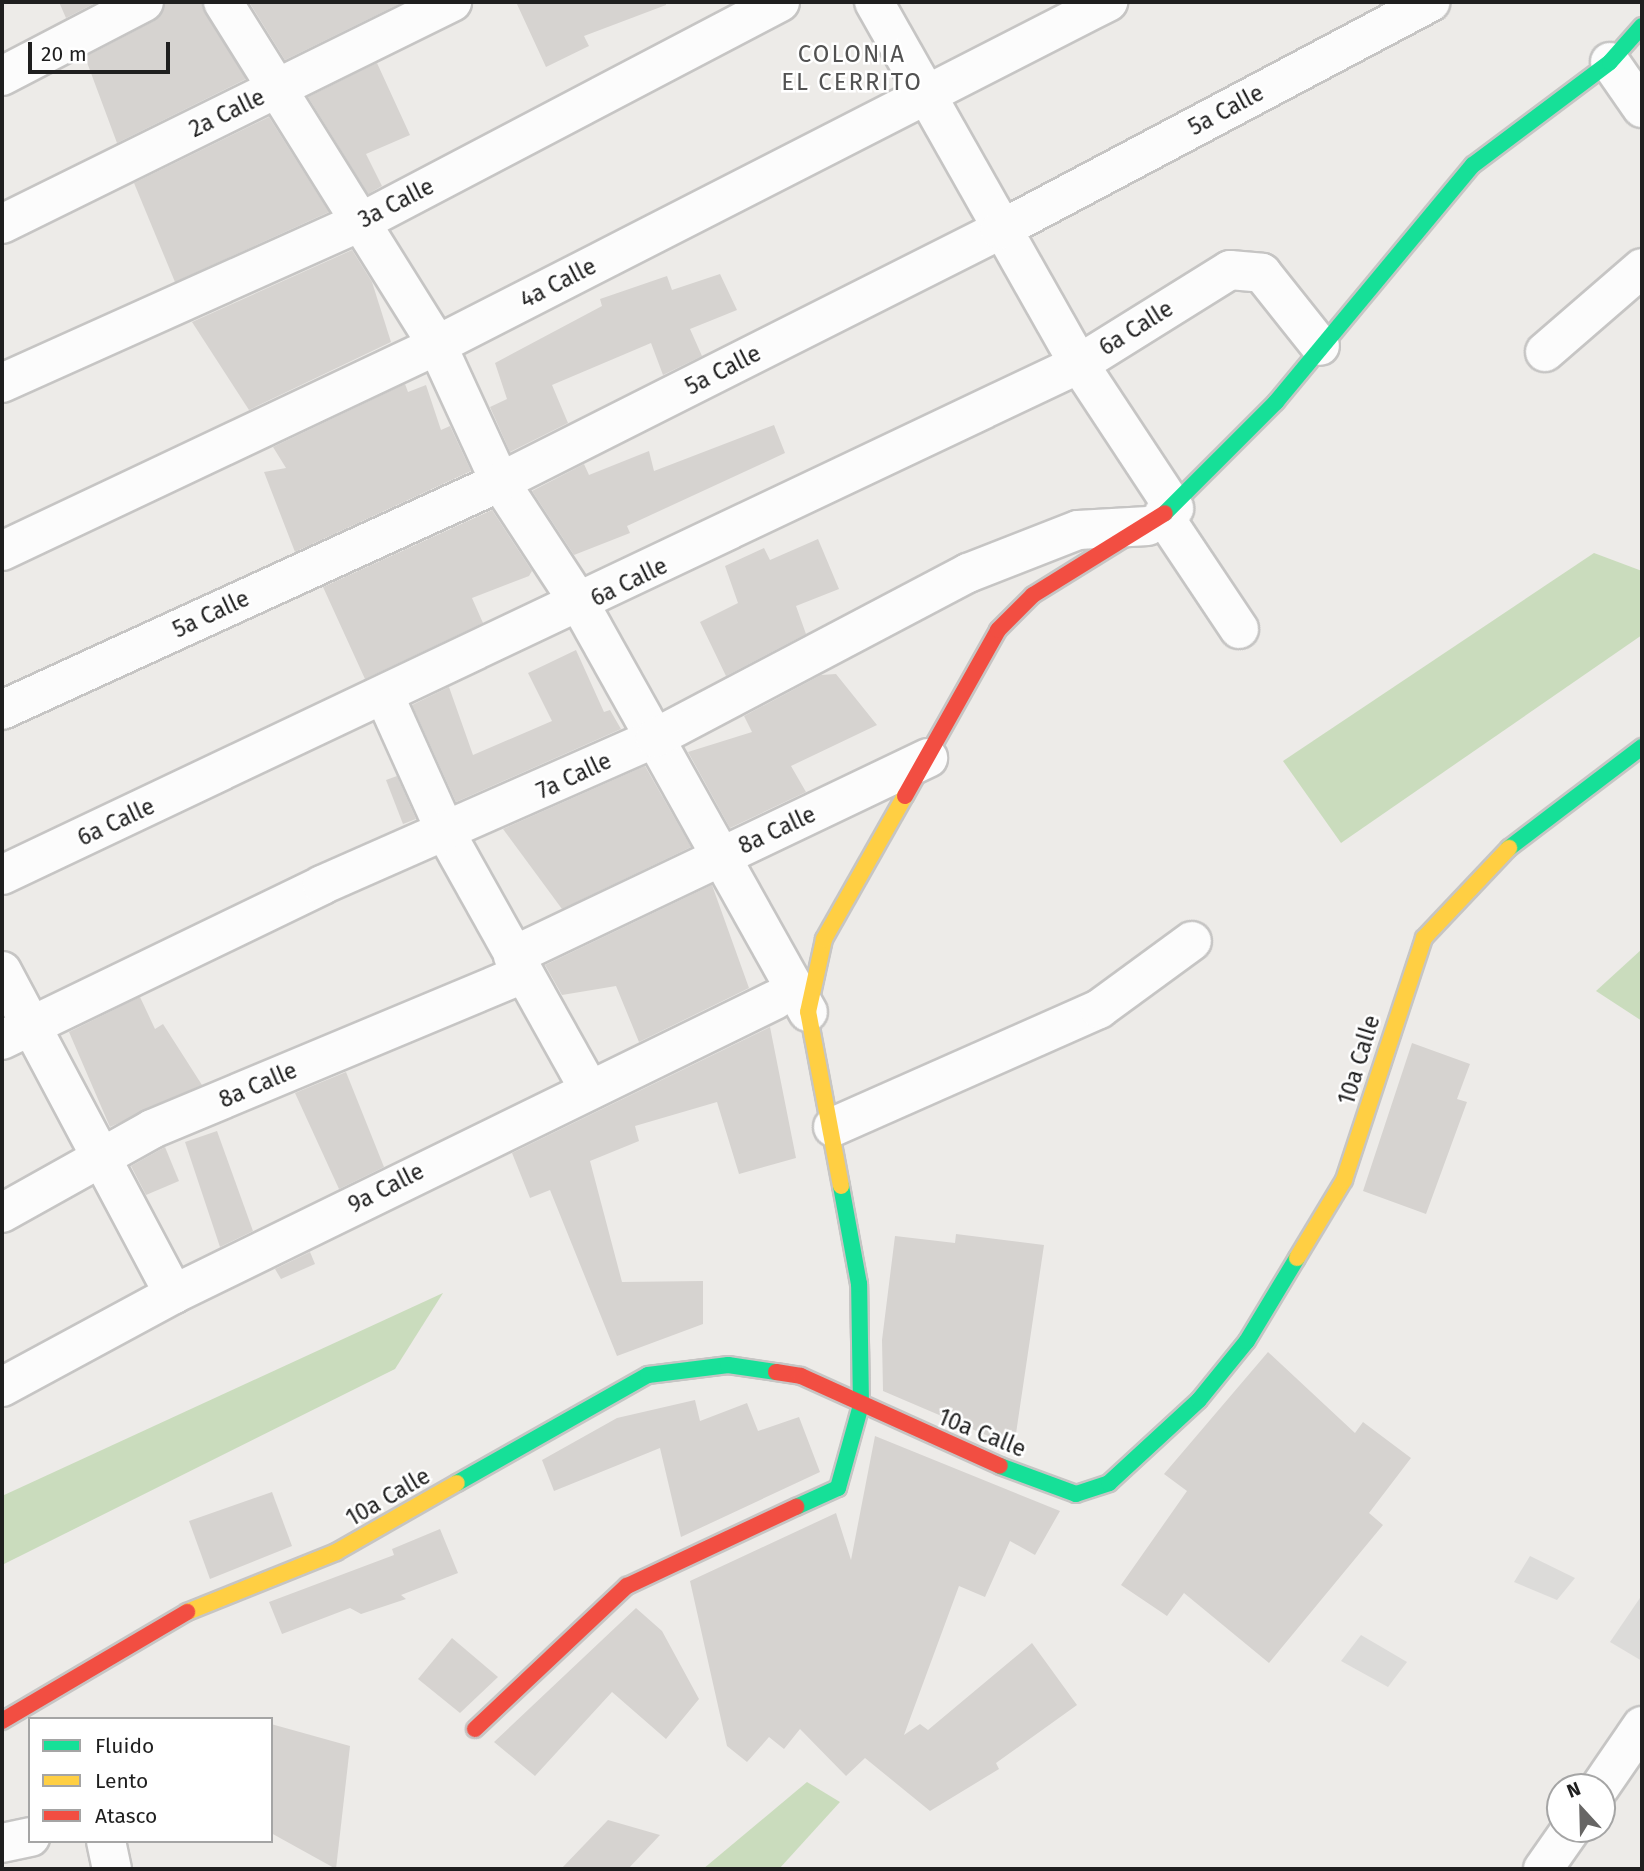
<!DOCTYPE html>
<html>
<head>
<meta charset="utf-8">
<style>
  body { margin:0 }
  #map { position:relative; width:1644px; height:1871px; overflow:hidden; background:#edebe8; font-family:"Fira Sans",sans-serif }
  div>[style] { position:absolute }
  .residential>* { inset:0; background:#dcdbd9 }
  .forest>* { inset:0; background:#cadcbd }
  .building>* { inset:0; background:#d6d3d0 }
  .roads { filter:drop-shadow(2px 0 #c6c5c4) drop-shadow(-2px 0 #c6c5c4) drop-shadow(0 2px #c6c5c4) drop-shadow(0 -2px #c6c5c4) }
  .street>* { height:38px; margin:-19px; padding:0 19px; transform-origin:19px; border-radius:19px; background:#fcfcfc }
  .fast>* { height:16px; margin:-8px; padding:0 8px; transform-origin:8px; border-radius:8px; background:#16e098 }
  .slow>* { height:16px; margin:-8px; padding:0 8px; transform-origin:8px; border-radius:8px; background:#ffcf43 }
  .jam>* { height:16px; margin:-8px; padding:0 8px; transform-origin:8px; border-radius:8px; background:#f24e42 }
  span { translate:-50% -50%; white-space:nowrap; text-align:center; line-height:1.15; -webkit-text-stroke:5px #fff; paint-order:stroke }
  .street-label { font-size:23px; color:#1f1f1f }
  .neighbourhood-label { font-size:24px; color:#525252; letter-spacing:2px }
  .frame { position:absolute; inset:0; border:4px solid #1f1f1f; pointer-events:none }
  .legend { position:absolute; left:28px; top:1717px; width:245px; height:126px; box-sizing:border-box; background:#fff; border:2px solid #a5a5a5; margin:0; padding:9px 12px; list-style:none; font-size:21px; color:#1f1f1f }
  .legend li { display:flex; align-items:center; gap:14px; height:35px }
  .legend b { width:35px; border:2px solid #a5a5a5 }
  .north { position:absolute; left:1546px; top:1773px; width:70px; height:70px; box-sizing:border-box; background:#fff; border:2px solid #a5a5a5; border-radius:50%; rotate:338deg; font-size:19px; font-weight:700; line-height:28px; text-align:center; color:#1f1f1f }
  .north::after { content:''; display:block; margin:auto; width:24px; height:32px; background:#676665; clip-path:polygon(50% 0,100% 100%,50% 72%,0 100%) }
  .scale { position:absolute; left:28px; top:42px; width:142px; height:32px; box-sizing:border-box; border:4px solid #1f1f1f; border-top:0; padding-left:9px; font-size:21px; line-height:24px; white-space:nowrap; color:#1f1f1f; -webkit-text-stroke:5px #fff; paint-order:stroke }
</style>
</head>
<body>
<div id="map">
  <div class="residential">
    <div style="clip-path:polygon(1530px 1556px,1575px 1578px,1557px 1600px,1514px 1582px)"></div>
    <div style="clip-path:polygon(1642px 1595px,1642px 1661px,1610px 1642px)"></div>
    <div style="clip-path:polygon(1361px 1635px,1407px 1662px,1388px 1687px,1341px 1661px)"></div>
  </div>
  <div class="forest">
    <div style="clip-path:polygon(1594px 553px,1642px 571px,1642px 635px,1341px 843px,1283px 761px)"></div>
    <div style="clip-path:polygon(1642px 949px,1642px 1021px,1596px 991px)"></div>
    <div style="clip-path:polygon(443px 1293px,395px 1369px,2px 1565px,2px 1496px)"></div>
    <div style="clip-path:polygon(807px 1782px,840px 1802px,779px 1869px,703px 1869px)"></div>
  </div>
  <div class="building">
    <div style="clip-path:polygon(59px 2px,97px 2px,66px 18px)"></div>
    <div style="clip-path:polygon(166px 2px,201px 2px,246px 79px,117px 143px,85px 57px,154px 21px)"></div>
    <div style="clip-path:polygon(249px 2px,403px 2px,285px 60px)"></div>
    <div style="clip-path:polygon(516px 2px,666px 2px,666px 5px,584px 36px,589px 46px,546px 67px)"></div>
    <div style="clip-path:polygon(377px 63px,410px 135px,366px 154px,382px 186px,368px 194px,308px 97px)"></div>
    <div style="clip-path:polygon(269px 117px,329px 212px,175px 282px,134px 183px)"></div>
    <div style="clip-path:polygon(352px 250px,372px 282px,391px 342px,249px 410px,192px 322px)"></div>
    <div style="clip-path:polygon(720px 274px,737px 310px,690px 329px,702px 356px,663px 375px,651px 343px,552px 385px,568px 423px,510px 452px,490px 407px,507px 399px,495px 363px,602px 306px,600px 299px,667px 276px,672px 290px)"></div>
    <div style="clip-path:polygon(405px 384px,408px 392px,426px 385px,441px 430px,450px 426px,471px 471px,295px 552px,264px 472px,286px 468px,273px 447px)"></div>
    <div style="clip-path:polygon(774px 425px,785px 453px,627px 526px,630px 533px,574px 555px,532px 491px,584px 464px,589px 475px,649px 451px,654px 471px)"></div>
    <div style="clip-path:polygon(492px 510px,532px 571px,529px 576px,472px 598px,483px 623px,365px 679px,323px 587px)"></div>
    <div style="clip-path:polygon(818px 539px,839px 589px,796px 606px,806px 634px,726px 676px,700px 622px,738px 603px,725px 566px,764px 548px,770px 560px)"></div>
    <div style="clip-path:polygon(576px 650px,604px 712px,610px 710px,621px 729px,456px 802px,412px 705px,449px 687px,473px 755px,552px 721px,528px 673px)"></div>
    <div style="clip-path:polygon(836px 674px,877px 725px,791px 766px,806px 792px,730px 828px,688px 752px,752px 732px,744px 716px,821px 675px)"></div>
    <div style="clip-path:polygon(645px 766px,691px 847px,562px 909px,503px 829px)"></div>
    <div style="clip-path:polygon(397px 776px,416px 819px,403px 824px,386px 780px)"></div>
    <div style="clip-path:polygon(712px 885px,749px 988px,639px 1042px,616px 986px,562px 995px,545px 965px)"></div>
    <div style="clip-path:polygon(140px 997px,155px 1029px,163px 1024px,202px 1085px,110px 1127px,69px 1032px)"></div>
    <div style="clip-path:polygon(770px 1027px,796px 1158px,739px 1174px,717px 1102px,635px 1126px,639px 1141px,590px 1161px,622px 1282px,703px 1281px,703px 1324px,617px 1356px,550px 1190px,530px 1198px,512px 1153px)"></div>
    <div style="clip-path:polygon(1412px 1043px,1470px 1064px,1457px 1099px,1467px 1102px,1426px 1214px,1363px 1191px)"></div>
    <div style="clip-path:polygon(346px 1072px,384px 1167px,339px 1189px,295px 1093px)"></div>
    <div style="clip-path:polygon(217px 1131px,253px 1231px,220px 1247px,185px 1142px)"></div>
    <div style="clip-path:polygon(165px 1147px,179px 1181px,146px 1195px,131px 1166px)"></div>
    <div style="clip-path:polygon(956px 1234px,1044px 1245px,1014px 1447px,883px 1391px,882px 1340px,895px 1236px,955px 1243px)"></div>
    <div style="clip-path:polygon(310px 1252px,315px 1264px,281px 1279px,275px 1269px)"></div>
    <div style="clip-path:polygon(1268px 1352px,1355px 1433px,1363px 1422px,1411px 1458px,1369px 1513px,1383px 1525px,1269px 1663px,1184px 1593px,1167px 1616px,1121px 1585px,1187px 1491px,1164px 1474px)"></div>
    <div style="clip-path:polygon(695px 1400px,700px 1421px,747px 1403px,758px 1431px,799px 1417px,820px 1472px,681px 1537px,660px 1448px,554px 1491px,542px 1460px,617px 1418px)"></div>
    <div style="clip-path:polygon(875px 1436px,1060px 1511px,1035px 1555px,1010px 1541px,985px 1597px,959px 1586px,904px 1735px,920px 1724px,928px 1730px,1032px 1643px,1077px 1705px,996px 1763px,999px 1769px,930px 1811px,865px 1758px,846px 1776px,800px 1729px,784px 1749px,769px 1737px,747px 1762px,727px 1746px,690px 1581px,836px 1513px,851px 1560px)"></div>
    <div style="clip-path:polygon(272px 1492px,292px 1546px,210px 1579px,189px 1521px)"></div>
    <div style="clip-path:polygon(440px 1529px,458px 1573px,401px 1595px,406px 1599px,361px 1614px,350px 1608px,282px 1634px,269px 1602px,394px 1555px,392px 1549px)"></div>
    <div style="clip-path:polygon(636px 1608px,662px 1631px,699px 1699px,666px 1739px,612px 1692px,535px 1776px,494px 1742px)"></div>
    <div style="clip-path:polygon(452px 1638px,498px 1677px,460px 1713px,418px 1679px)"></div>
    <div style="clip-path:polygon(271px 1724px,350px 1746px,336px 1869px,271px 1833px)"></div>
    <div style="clip-path:polygon(608px 1820px,660px 1835px,628px 1869px,561px 1869px)"></div>
  </div>
  <div class="roads">
    <div class="street">
      <div style="left:223px;top:2px;width:404px;rotate:58deg"></div>
      <div style="left:437px;top:345px;width:151px;rotate:65.3deg"></div>
      <div style="left:500px;top:482px;width:148px;rotate:56.8deg"></div>
      <div style="left:581px;top:606px;width:465px;rotate:60.8deg"></div>
      <div style="left:874px;top:2px;width:416px;rotate:60.5deg"></div>
      <div style="left:1079px;top:364px;width:173px;rotate:56.6deg"></div>
      <div style="left:1610px;top:62px;width:56px;rotate:55.2deg"></div>
      <div style="left:2px;top:76px;width:160px;rotate:-27.5deg"></div>
      <div style="left:2px;top:224px;width:502px;rotate:-26.26deg"></div>
      <div style="left:1545px;top:352px;width:128px;rotate:-40.9deg"></div>
      <div style="left:2px;top:383px;width:396px;rotate:-24.2deg"></div>
      <div style="left:363px;top:221px;width:471px;rotate:-27.7deg"></div>
      <div style="left:1163px;top:515px;width:137px;rotate:56.3deg"></div>
      <div style="left:2px;top:551px;width:481px;rotate:-25.3deg"></div>
      <div style="left:437px;top:345px;width:754px;rotate:-27.08deg"></div>
      <div style="left:385px;top:697px;width:151px;rotate:65.8deg"></div>
      <div style="left:447px;top:835px;width:289px;rotate:60.8deg"></div>
      <div style="left:2px;top:710px;width:548px;rotate:-24.6deg"></div>
      <div style="left:500px;top:482px;width:560px;rotate:-26.75deg"></div>
      <div style="left:1000px;top:230px;width:487px;rotate:-27.9deg"></div>
      <div style="left:2px;top:875px;width:1192px;rotate:-25.38deg"></div>
      <div style="left:1079px;top:364px;width:178px;rotate:-31.9deg"></div>
      <div style="left:1230px;top:270px;width:32px;rotate:5deg"></div>
      <div style="left:1262px;top:273px;width:93px;rotate:51.5deg"></div>
      <div style="left:513px;top:956px;width:460px;rotate:-25.5deg"></div>
      <div style="left:2px;top:971px;width:366px;rotate:62deg"></div>
      <div style="left:2px;top:1040px;width:356px;rotate:-25.8deg"></div>
      <div style="left:322px;top:885px;width:364px;rotate:-23.8deg"></div>
      <div style="left:655px;top:738px;width:354px;rotate:-27.8deg"></div>
      <div style="left:968px;top:573px;width:118px;rotate:-21.4deg"></div>
      <div style="left:1078px;top:530px;width:70px;rotate:-3.3deg"></div>
      <div style="left:833px;top:1127px;width:291px;rotate:-23.9deg"></div>
      <div style="left:1099px;top:1009px;width:115px;rotate:-36.2deg"></div>
      <div style="left:2px;top:1213px;width:172px;rotate:-29.2deg"></div>
      <div style="left:152px;top:1129px;width:402px;rotate:-22.7deg"></div>
      <div style="left:2px;top:1387px;width:196px;rotate:-28.4deg"></div>
      <div style="left:174px;top:1294px;width:669px;rotate:-26.07deg"></div>
      <div style="left:1600px;top:1787px;width:74px;rotate:-55.5deg"></div>
      <div style="left:106px;top:1841px;width:29px;rotate:78deg"></div>
      <div style="left:2px;top:1843px;width:29px;rotate:-12deg"></div>
      <div style="left:1543px;top:1869px;width:49px;rotate:-55deg"></div>
    </div>
    <div class="fast">
      <div style="left:1165px;top:513px;width:157px;rotate:-45deg"></div>
      <div style="left:1276px;top:402px;width:308px;rotate:-50.3deg"></div>
      <div style="left:1473px;top:165px;width:171px;rotate:-36.9deg"></div>
      <div style="left:1610px;top:62px;width:48px;rotate:-48.4deg"></div>
      <div style="left:1509px;top:848px;width:167px;rotate:-37.2deg"></div>
      <div style="left:1000px;top:1466px;width:81px;rotate:20.2deg"></div>
      <div style="left:1076px;top:1494px;width:35px;rotate:-18deg"></div>
      <div style="left:1109px;top:1483px;width:122px;rotate:-42.7deg"></div>
      <div style="left:1199px;top:1400px;width:76px;rotate:-50.9deg"></div>
      <div style="left:1247px;top:1341px;width:97px;rotate:-58.9deg"></div>
      <div style="left:457px;top:1483px;width:219px;rotate:-29.5deg"></div>
      <div style="left:648px;top:1375px;width:81px;rotate:-7.1deg"></div>
      <div style="left:728px;top:1365px;width:49px;rotate:8.3deg"></div>
      <div style="left:796px;top:1507px;width:46px;rotate:-24.3deg"></div>
      <div style="left:838px;top:1488px;width:86px;rotate:-74.5deg"></div>
      <div style="left:861px;top:1405px;width:121px;rotate:-90.9deg"></div>
      <div style="left:859px;top:1284px;width:100px;rotate:-100.4deg"></div>
    </div>
    <div class="slow">
      <div style="left:841px;top:1186px;width:177px;rotate:-100.7deg"></div>
      <div style="left:808px;top:1012px;width:75px;rotate:-77.6deg"></div>
      <div style="left:824px;top:939px;width:164px;rotate:-60.5deg"></div>
      <div style="left:1297px;top:1258px;width:91px;rotate:-58.9deg"></div>
      <div style="left:1344px;top:1180px;width:255px;rotate:-71.7deg"></div>
      <div style="left:1424px;top:938px;width:124px;rotate:-46.6deg"></div>
      <div style="left:187px;top:1612px;width:161px;rotate:-21.9deg"></div>
      <div style="left:336px;top:1552px;width:139px;rotate:-29.7deg"></div>
    </div>
    <div class="jam">
      <div style="left:905px;top:796px;width:190px;rotate:-60.7deg"></div>
      <div style="left:998px;top:630px;width:49px;rotate:-45deg"></div>
      <div style="left:1033px;top:595px;width:155px;rotate:-31.8deg"></div>
      <div style="left:776px;top:1372px;width:25px;rotate:9deg"></div>
      <div style="left:801px;top:1376px;width:218px;rotate:24.3deg"></div>
      <div style="left:2px;top:1721px;width:215px;rotate:-30.5deg"></div>
      <div style="left:475px;top:1729px;width:209px;rotate:-43.3deg"></div>
      <div style="left:627px;top:1586px;width:187px;rotate:-25.1deg"></div>
    </div>
  </div>
  <div class="street-label">
    <span style="left:1226px;top:110px;rotate:-28deg">5a Calle</span>
    <span style="left:227px;top:113px;rotate:-26deg">2a Calle</span>
    <span style="left:396px;top:203px;rotate:-27deg">3a Calle</span>
    <span style="left:558px;top:283px;rotate:-27deg">4a Calle</span>
    <span style="left:1136px;top:328px;rotate:-32deg">6a Calle</span>
    <span style="left:723px;top:370px;rotate:-27deg">5a Calle</span>
    <span style="left:629px;top:582px;rotate:-26deg">6a Calle</span>
    <span style="left:211px;top:614px;rotate:-25deg">5a Calle</span>
    <span style="left:574px;top:776px;rotate:-25deg">7a Calle</span>
    <span style="left:116px;top:822px;rotate:-25deg">6a Calle</span>
    <span style="left:777px;top:830px;rotate:-25deg">8a Calle</span>
    <span style="left:1359px;top:1060px;rotate:-73deg">10a Calle</span>
    <span style="left:258px;top:1085px;rotate:-23deg">8a Calle</span>
    <span style="left:386px;top:1188px;rotate:-27deg">9a Calle</span>
    <span style="left:982px;top:1433px;rotate:22deg">10a Calle</span>
    <span style="left:388px;top:1497px;rotate:-30deg">10a Calle</span>
  </div>
  <div class="neighbourhood-label">
    <span style="left:852px;top:69px">COLONIA<br>EL CERRITO</span>
  </div>
  <div class="frame"></div>
  <ul class="legend">
  <li><b style="height:9px;background:#16e098"></b>Fluido</li>
  <li><b style="height:9px;background:#ffcf43"></b>Lento</li>
  <li><b style="height:9px;background:#f24e42"></b>Atasco</li>
  </ul>
  <div class="north">N</div>
  <div class="scale">20 m</div>
</div>
</body>
</html>
